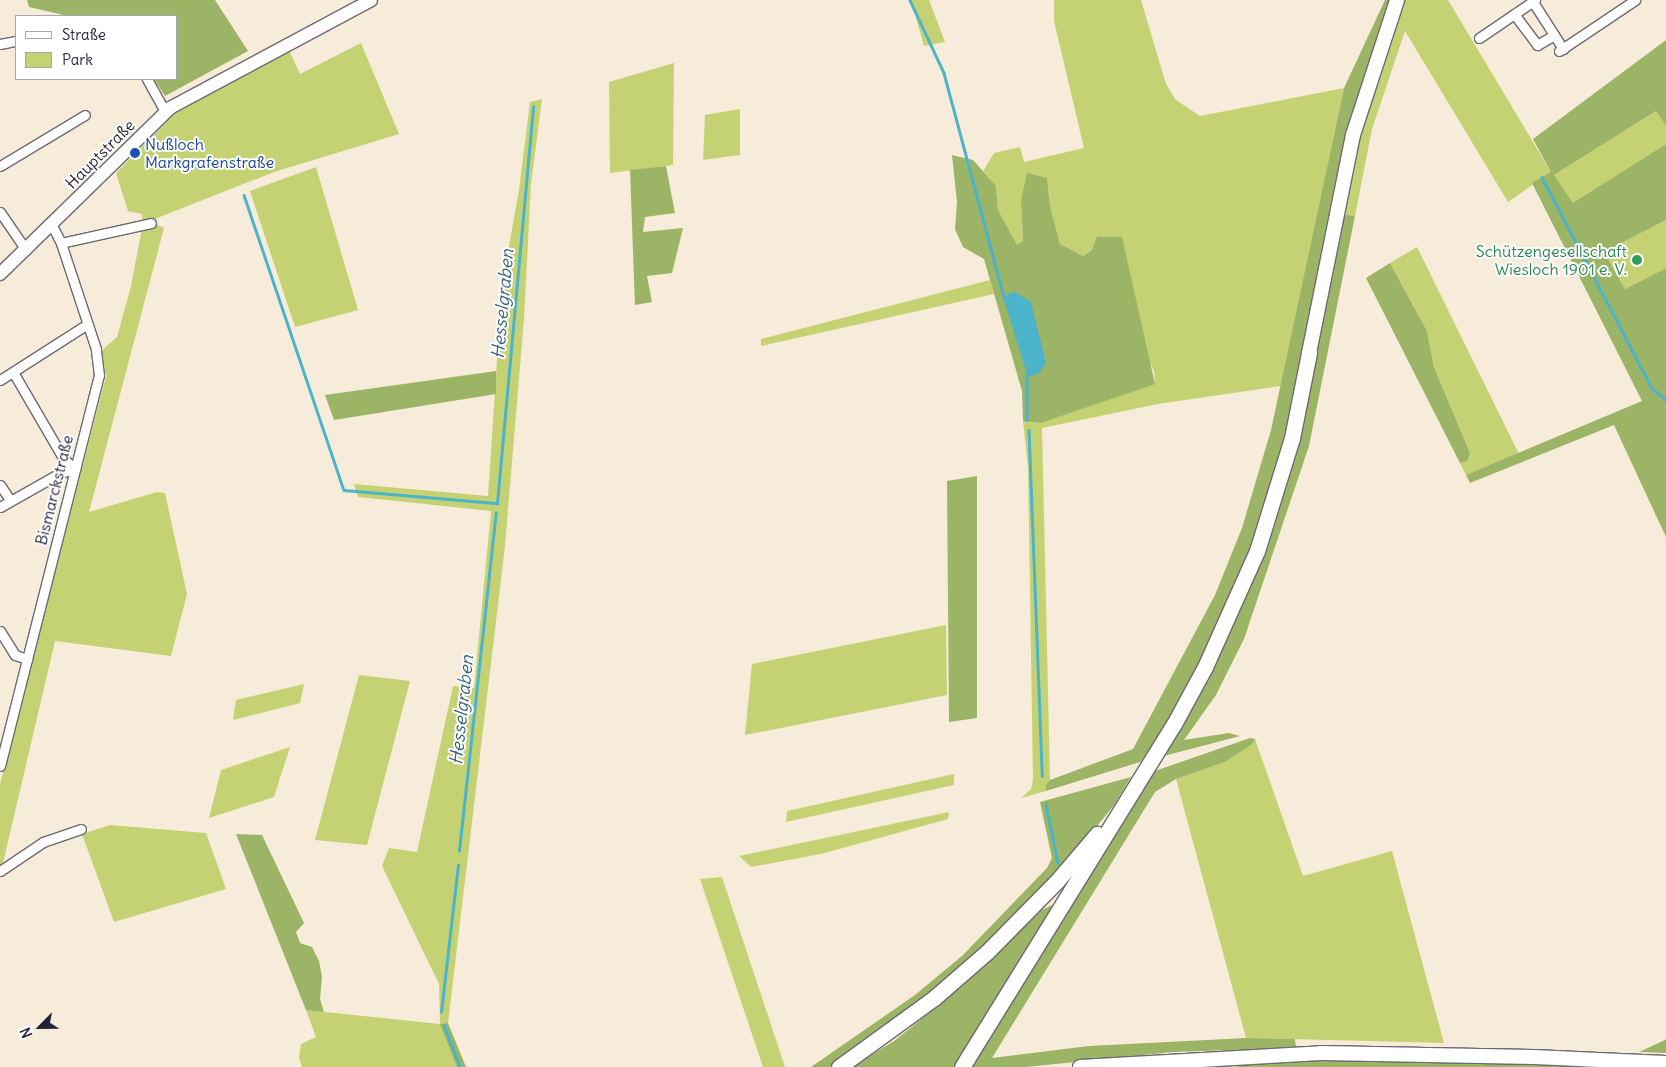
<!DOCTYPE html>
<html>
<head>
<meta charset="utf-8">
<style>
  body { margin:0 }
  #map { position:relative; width:1666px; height:1067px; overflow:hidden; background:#f6ecd9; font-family:Delius,sans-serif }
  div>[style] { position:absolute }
  .green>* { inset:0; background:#c5d273 }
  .forest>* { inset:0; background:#9cb465 }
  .water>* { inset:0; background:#4bb3ca }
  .stream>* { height:2.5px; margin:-1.25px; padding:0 1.25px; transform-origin:1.25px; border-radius:1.25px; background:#4bb3ca }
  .roads { filter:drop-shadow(1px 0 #6c6972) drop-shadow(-1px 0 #6c6972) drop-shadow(0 1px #6c6972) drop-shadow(0 -1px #6c6972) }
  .minor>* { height:9px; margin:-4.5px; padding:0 4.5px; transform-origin:4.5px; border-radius:4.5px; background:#fff }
  .secondary>* { height:12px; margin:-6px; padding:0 6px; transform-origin:6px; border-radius:6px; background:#fff }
  .primary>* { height:14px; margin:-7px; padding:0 7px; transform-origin:7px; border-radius:7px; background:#fff }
  .trunk>* { height:15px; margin:-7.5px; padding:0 7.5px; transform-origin:7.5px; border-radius:7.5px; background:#fff }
  .dots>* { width:14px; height:14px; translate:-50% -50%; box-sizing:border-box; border:2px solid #fff; border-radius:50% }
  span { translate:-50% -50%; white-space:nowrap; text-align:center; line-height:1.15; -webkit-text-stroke:4px #fff; paint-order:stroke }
  .transit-label { font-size:16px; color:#164399 }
  .left { translate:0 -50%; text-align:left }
  .street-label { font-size:16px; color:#22223b }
  .leisure-label { font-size:16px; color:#27864d }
  .right { translate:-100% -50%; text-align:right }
  .water-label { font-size:18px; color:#34637b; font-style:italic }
  .legend { position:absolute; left:15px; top:15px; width:162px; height:65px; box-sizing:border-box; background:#fff; border:1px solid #a7a7b1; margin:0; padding:6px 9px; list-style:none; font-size:15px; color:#22223b }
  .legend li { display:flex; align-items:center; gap:10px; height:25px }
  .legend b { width:25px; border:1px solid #a7a7b1 }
  .north { position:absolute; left:15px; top:1002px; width:50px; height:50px; -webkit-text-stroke:4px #fff; paint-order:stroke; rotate:247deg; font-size:14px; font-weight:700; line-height:20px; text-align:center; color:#22223b }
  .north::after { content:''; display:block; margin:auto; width:18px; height:22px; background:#22223b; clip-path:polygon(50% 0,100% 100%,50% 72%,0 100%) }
</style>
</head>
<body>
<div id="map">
  <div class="green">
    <div style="clip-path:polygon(911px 0,929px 0,945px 42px,924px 46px)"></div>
    <div style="clip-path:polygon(1054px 0,1141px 0,1166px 84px,1176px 100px,1200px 116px,1344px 88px,1281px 386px,1158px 404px,1042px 428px,1050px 780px,1045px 785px,1046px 791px,1021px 798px,1031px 789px,1033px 780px,1028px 467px,1023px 421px,1041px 423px,1155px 383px,1154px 371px,1092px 250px,1083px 256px,1060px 244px,1050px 206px,1047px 179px,1021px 201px,1023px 241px,1017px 246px,998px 210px,996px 186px,983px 171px,994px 153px,1020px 147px,1024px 162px,1084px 148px,1054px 21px)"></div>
    <div style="clip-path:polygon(1403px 0,1448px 0,1551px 172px,1508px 202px,1405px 31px,1372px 129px,1355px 216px,1341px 214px,1358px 139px)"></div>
    <div style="clip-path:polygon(361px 43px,399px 134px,274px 172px,142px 224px,142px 214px,128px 211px,116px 173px,183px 106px,289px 50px,300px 74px)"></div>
    <div style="clip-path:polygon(674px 63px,673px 165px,610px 173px,609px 82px)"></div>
    <div style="clip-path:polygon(542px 99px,531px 184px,524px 319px,505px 546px,448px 1023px,441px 1024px,457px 1067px,302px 1067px,299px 1058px,301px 1044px,316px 1037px,306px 1010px,440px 1024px,439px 984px,382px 866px,389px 848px,417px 852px,453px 686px,474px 688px,491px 511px,358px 497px,354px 484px,488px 496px,502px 285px,519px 190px,530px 102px)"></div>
    <div style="clip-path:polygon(740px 109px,740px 155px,703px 160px,705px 115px)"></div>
    <div style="clip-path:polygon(1656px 111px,1666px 126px,1666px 144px,1573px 204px,1554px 175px)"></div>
    <div style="clip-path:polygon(316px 167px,358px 310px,295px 327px,250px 191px)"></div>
    <div style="clip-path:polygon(1666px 220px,1666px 268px,1625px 289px,1604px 252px)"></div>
    <div style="clip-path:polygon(158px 225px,164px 228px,89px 512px,157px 492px,165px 493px,187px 594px,171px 656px,55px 641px,0 876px,0 784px,106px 376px,101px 351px,117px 337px,131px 286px,142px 228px)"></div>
    <div style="clip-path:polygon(1417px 247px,1519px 454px,1466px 475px,1460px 463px,1470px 453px,1434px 367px,1427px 331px,1390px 263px)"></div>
    <div style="clip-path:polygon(990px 280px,994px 294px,761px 346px,761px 339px)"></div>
    <div style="clip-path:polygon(946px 625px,947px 695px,745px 735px,752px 664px)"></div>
    <div style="clip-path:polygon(359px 675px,410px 681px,367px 845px,315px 840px)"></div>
    <div style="clip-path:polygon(304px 684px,300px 703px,233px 720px,236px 700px)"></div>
    <div style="clip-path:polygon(1255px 739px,1303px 876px,1392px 851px,1444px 1043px,1246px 1038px,1176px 779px,1225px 762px)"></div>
    <div style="clip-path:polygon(290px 747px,274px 797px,209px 818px,221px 770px)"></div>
    <div style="clip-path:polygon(954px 774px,954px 785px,786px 822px,787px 811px)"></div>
    <div style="clip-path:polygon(949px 812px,948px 819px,821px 854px,751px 867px,739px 856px)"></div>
    <div style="clip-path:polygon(110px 825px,206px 833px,226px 889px,114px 922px,82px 834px)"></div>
    <div style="clip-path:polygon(722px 877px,785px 1067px,763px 1067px,700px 879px)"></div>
  </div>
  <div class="forest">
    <div style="clip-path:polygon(27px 0,215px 0,248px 51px,165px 96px,154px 79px,176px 79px,176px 16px,68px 16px,29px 7px)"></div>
    <div style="clip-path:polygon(1385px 0,1392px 0,1277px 471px,1253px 547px,1205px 659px,1160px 736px,1140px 762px,1046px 791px,1045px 785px,1050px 780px,1133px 749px,1215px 595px,1242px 528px,1271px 430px,1344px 88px)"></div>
    <div style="clip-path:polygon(1666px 40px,1666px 126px,1656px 111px,1554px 175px,1573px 203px,1666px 144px,1666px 220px,1604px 252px,1625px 289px,1666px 268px,1666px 537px,1614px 425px,1470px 483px,1466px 475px,1642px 401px,1532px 183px,1551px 172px,1533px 139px)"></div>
    <div style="clip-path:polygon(952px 155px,973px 160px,996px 186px,998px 210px,1017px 245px,1023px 241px,1021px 201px,1027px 173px,1047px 178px,1050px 206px,1060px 244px,1083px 256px,1092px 250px,1097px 237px,1122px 237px,1155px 384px,1041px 423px,1023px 421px,1022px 391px,984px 259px,963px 247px,955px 229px,957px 202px)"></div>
    <div style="clip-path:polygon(666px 166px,675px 213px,645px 217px,643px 232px,683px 228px,672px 273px,647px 276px,652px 302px,635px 305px,630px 170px)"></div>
    <div style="clip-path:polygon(1341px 214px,1355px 216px,1309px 446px,1244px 639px,1216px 695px,1184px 740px,1229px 733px,1240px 736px,1160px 757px,1223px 648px,1250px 585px,1285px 488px,1302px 425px)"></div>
    <div style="clip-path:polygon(1390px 263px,1427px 331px,1434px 367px,1470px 453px,1467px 461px,1460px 463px,1366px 278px)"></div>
    <div style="clip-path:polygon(496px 371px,496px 394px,334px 420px,325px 395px)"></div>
    <div style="clip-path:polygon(977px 476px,977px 718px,949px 722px,947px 481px)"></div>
    <div style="clip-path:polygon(1250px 738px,1255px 739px,1252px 744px,1225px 762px,1176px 779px,1155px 792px,992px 1058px,1089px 1046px,1246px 1038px,1295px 1039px,1296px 1048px,1173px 1052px,1026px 1067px,971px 1067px,1152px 772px)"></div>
    <div style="clip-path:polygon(1131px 777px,1114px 805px,1069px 861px,969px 962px,843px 1060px,832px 1067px,811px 1067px,915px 995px,963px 955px,1047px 868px,1052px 858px,1040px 802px)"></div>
    <div style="clip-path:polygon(236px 834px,262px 835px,304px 923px,296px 932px,300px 943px,312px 947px,319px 961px,322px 977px,320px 999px,324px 1012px,306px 1010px)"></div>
    <div style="clip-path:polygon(1059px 902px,955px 1067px,852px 1067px,894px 1041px,949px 997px,995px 957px,1037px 912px)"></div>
    <div style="clip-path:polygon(448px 1023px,466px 1067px,457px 1067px,440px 1024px)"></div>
    <div style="clip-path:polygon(1666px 1039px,1666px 1053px,1639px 1052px,1663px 1041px)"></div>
    <div style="clip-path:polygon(1320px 1060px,1484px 1063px,1602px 1067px,1236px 1067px,1240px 1061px)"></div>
  </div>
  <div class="water">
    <div style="clip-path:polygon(1015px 292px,1031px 302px,1046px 363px,1039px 373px,1028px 377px,1004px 300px,1008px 294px)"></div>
  </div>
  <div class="stream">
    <div style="left:910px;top:0;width:81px;rotate:65deg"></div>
    <div style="left:944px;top:73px;width:235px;rotate:75deg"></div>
    <div style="left:1542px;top:177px;width:238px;rotate:62.5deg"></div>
    <div style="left:1652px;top:388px;width:18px;rotate:41deg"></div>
    <div style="left:244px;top:195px;width:311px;rotate:71.3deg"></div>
    <div style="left:344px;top:490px;width:154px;rotate:4.9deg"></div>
    <div style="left:1027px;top:375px;width:45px;rotate:90deg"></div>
    <div style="left:1029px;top:430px;width:346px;rotate:87.8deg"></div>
    <div style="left:497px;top:503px;width:398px;rotate:-84.8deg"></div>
    <div style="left:1046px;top:804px;width:60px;rotate:78.5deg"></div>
    <div style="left:459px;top:851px;width:340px;rotate:-83.8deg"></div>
    <div style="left:441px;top:1012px;width:148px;rotate:-83.4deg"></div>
    <div style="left:444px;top:1025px;width:45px;rotate:69.1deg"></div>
  </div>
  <div class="roads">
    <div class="minor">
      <div style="left:1533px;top:2px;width:56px;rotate:57.4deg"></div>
      <div style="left:1514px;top:14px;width:39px;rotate:53deg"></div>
      <div style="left:1537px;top:45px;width:20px;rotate:-30deg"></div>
      <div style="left:1479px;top:38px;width:68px;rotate:-34.2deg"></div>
      <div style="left:0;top:44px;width:16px;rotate:-11deg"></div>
      <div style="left:1559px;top:51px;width:92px;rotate:-33.9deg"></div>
      <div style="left:147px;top:79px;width:38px;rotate:61deg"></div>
      <div style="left:0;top:166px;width:99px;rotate:-31deg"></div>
      <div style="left:0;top:212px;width:46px;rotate:55.6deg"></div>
      <div style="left:61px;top:243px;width:92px;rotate:-12.5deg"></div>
      <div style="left:13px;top:372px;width:99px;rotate:59.8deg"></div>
      <div style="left:63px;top:458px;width:16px;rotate:43deg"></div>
      <div style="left:0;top:380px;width:102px;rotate:-32.6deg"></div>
      <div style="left:0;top:485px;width:18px;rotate:56deg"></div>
      <div style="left:0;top:507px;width:69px;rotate:-29.5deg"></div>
      <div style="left:60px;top:473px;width:16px;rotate:-15deg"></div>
      <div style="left:0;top:631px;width:28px;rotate:58deg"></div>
      <div style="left:15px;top:655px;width:13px;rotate:18deg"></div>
      <div style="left:0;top:766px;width:403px;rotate:-75.8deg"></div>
      <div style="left:99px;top:375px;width:26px;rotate:-97deg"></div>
      <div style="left:96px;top:349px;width:112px;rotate:-108.3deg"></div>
      <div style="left:61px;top:243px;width:20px;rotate:-117deg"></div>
      <div style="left:0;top:871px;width:52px;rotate:-34deg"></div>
      <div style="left:43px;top:842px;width:40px;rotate:-18.9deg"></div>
    </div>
    <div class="secondary">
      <div style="left:0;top:274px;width:238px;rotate:-44.3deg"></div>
      <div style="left:170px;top:108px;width:228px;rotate:-28.2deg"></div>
    </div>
    <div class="primary">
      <div style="left:1309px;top:353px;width:222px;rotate:-78.6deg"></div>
      <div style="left:1353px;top:135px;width:142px;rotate:-71.9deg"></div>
      <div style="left:1080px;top:1067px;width:241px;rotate:-3.3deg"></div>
      <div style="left:1321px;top:1053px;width:213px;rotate:1.1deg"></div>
      <div style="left:1534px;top:1057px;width:132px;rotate:2.6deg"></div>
    </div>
    <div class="trunk">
      <div style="left:839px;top:1067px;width:117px;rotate:-36deg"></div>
      <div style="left:934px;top:998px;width:70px;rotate:-41deg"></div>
      <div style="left:987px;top:952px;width:100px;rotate:-45.4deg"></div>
      <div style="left:1057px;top:881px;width:62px;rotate:-49.6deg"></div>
      <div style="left:962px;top:1067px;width:403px;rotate:-58.3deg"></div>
      <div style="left:1174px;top:724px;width:65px;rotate:-61.5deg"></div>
      <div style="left:1205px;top:667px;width:127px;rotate:-65.9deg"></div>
      <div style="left:1257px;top:551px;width:118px;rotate:-72.8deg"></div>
      <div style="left:1292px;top:438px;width:87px;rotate:-78.7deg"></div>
    </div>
  </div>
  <div class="dots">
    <div style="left:135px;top:153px;background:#1a4fb4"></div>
    <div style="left:1637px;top:260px;background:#2e9e5b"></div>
  </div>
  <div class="transit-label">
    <span class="left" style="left:145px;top:153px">Nußloch<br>Markgrafenstraße</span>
  </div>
  <div class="street-label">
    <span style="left:100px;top:154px;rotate:-45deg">Hauptstraße</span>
    <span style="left:54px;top:490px;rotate:-76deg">Bismarckstraße</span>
  </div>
  <div class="leisure-label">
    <span class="right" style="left:1627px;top:260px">Schützengesellschaft<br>Wiesloch 1901 e. V.</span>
  </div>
  <div class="water-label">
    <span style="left:503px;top:304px;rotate:-85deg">Hesselgraben</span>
    <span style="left:462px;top:710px;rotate:-84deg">Hesselgraben</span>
  </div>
  <ul class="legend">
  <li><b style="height:6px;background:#fff"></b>Straße</li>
  <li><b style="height:14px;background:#c5d273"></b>Park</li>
  </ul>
  <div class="north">N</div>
</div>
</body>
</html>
